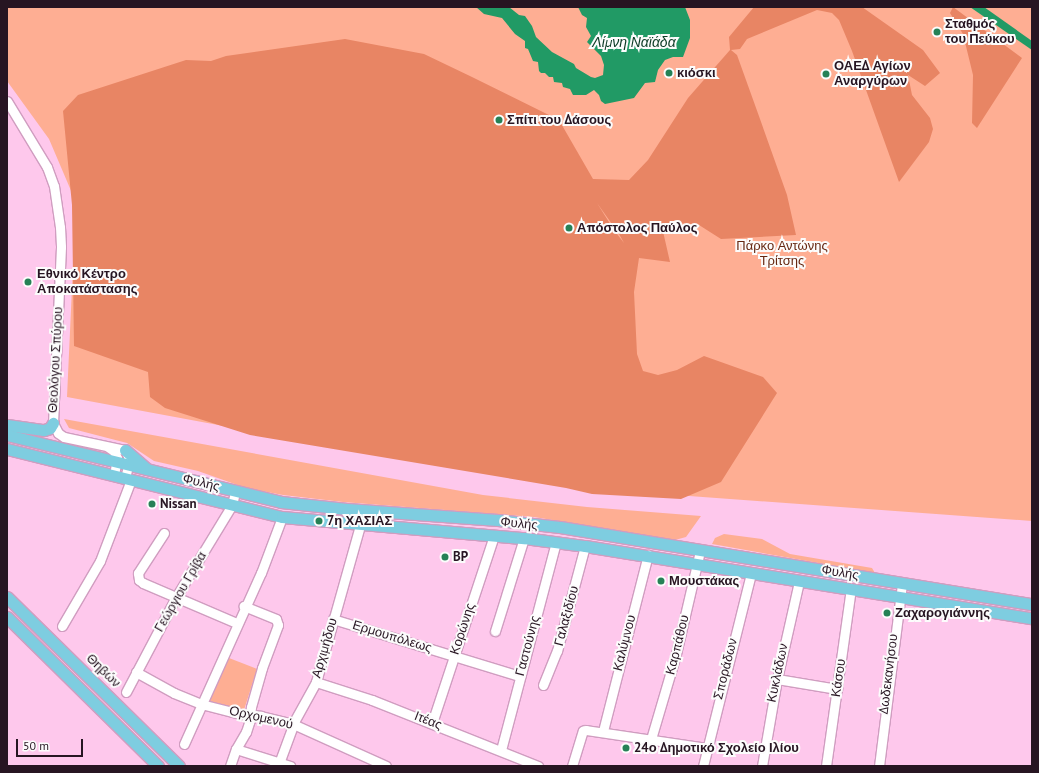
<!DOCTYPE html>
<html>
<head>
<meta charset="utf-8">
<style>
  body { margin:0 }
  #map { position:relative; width:1039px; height:773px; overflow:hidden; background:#fec8ec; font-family:"PT Sans",sans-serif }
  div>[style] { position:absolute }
  .green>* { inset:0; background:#feae93 }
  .forest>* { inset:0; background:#e88564 }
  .water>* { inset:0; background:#219a65 }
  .roads { filter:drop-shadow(1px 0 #d09dc0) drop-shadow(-1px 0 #d09dc0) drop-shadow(0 1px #d09dc0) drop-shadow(0 -1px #d09dc0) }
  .minor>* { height:9px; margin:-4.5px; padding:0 4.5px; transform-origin:4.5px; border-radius:4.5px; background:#fff }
  .major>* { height:11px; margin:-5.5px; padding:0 5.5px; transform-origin:5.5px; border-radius:5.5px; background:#7ecde0 }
  .dots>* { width:11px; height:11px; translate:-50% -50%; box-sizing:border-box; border:2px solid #fcfcfc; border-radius:50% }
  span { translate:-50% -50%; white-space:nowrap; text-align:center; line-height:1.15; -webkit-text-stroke:4px #fcfcfc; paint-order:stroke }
  .poi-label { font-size:13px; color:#271522; font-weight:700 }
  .left { translate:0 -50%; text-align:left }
  .park-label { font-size:13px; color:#672812 }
  .street-label { font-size:13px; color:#271522 }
  .water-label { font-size:14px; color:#0d3c26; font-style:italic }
  .frame { position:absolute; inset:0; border:8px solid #271522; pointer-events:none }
  .scale { position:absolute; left:16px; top:739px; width:67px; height:18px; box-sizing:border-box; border:2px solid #271522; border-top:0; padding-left:5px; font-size:12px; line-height:14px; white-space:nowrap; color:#271522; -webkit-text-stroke:3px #fcfcfc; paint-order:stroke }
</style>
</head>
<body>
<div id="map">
  <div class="green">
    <div style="clip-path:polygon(7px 7px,1032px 7px,1032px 521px,594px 489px,439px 466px,67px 397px,74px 244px,72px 193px,49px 139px,7px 81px)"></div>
    <div style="clip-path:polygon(64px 419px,483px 495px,587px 507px,701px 516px,686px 537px,675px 540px,534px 517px,343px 502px,283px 495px,246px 488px,198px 471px,154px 461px,127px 443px,69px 428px)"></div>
    <div style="clip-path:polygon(724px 534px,762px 539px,790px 554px,872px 568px,875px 573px,712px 544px,715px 538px)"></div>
    <div style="clip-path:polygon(229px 658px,257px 669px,244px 710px,208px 703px,206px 700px,225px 659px)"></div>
  </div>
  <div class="forest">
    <div style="clip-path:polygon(evenodd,754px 7px,862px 7px,923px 50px,940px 73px,925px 86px,908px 75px,912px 95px,930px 118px,933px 129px,929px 142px,899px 182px,852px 51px,839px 20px,832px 13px,817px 10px,747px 39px,740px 49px,731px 50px,737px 55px,760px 119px,787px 195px,796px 235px,721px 239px,699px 225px,679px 223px,662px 227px,670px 262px,639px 258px,634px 292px,637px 354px,643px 371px,658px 375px,677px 370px,704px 356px,763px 377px,777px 393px,721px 482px,681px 499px,592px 494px,566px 488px,250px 435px,165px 408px,150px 397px,148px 372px,74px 346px,72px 205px,63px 111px,78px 95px,186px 60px,211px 61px,226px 56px,345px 39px,424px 54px,472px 77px,559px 120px,593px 179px,629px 180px,648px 160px,688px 98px,730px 50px,729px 37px,754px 7px,597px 203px,619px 234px,624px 243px,614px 230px,597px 203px)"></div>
    <div style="clip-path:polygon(953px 7px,1022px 58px,977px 128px,972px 123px,973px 75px,963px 34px,950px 13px)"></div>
  </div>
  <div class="water">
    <div style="clip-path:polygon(476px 7px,509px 7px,519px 15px,525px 16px,532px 26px,536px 37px,552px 52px,574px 64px,576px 68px,591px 77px,595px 78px,603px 75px,604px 65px,601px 56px,587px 42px,591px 36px,586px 27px,587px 18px,582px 15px,578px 7px,685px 7px,690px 20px,690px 38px,683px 57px,673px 57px,665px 60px,658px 70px,655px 82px,645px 83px,634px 98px,605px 104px,601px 101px,599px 95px,594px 90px,586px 95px,573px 95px,570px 89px,563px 87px,562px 83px,554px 82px,553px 77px,549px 77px,545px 73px,541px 73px,539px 71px,538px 62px,533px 61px,528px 49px,525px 48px,525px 41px,515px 34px,502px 18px,484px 14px)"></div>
    <div style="clip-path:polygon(970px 7px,984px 7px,1032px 41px,1032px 50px)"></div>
  </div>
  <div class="roads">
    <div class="minor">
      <div style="left:7px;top:101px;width:77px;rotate:58.8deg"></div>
      <div style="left:47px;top:167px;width:20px;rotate:70deg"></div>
      <div style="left:54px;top:186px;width:41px;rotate:81.7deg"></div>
      <div style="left:60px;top:227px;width:20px;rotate:87deg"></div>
      <div style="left:61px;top:247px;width:176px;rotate:92.6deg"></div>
      <div style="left:53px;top:423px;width:11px;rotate:63deg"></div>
      <div style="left:58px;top:433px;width:7px;rotate:34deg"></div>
      <div style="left:64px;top:437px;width:62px;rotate:12deg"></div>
      <div style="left:125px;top:450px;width:7px;rotate:63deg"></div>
      <div style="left:128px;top:456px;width:6px;rotate:81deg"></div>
      <div style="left:129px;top:462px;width:16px;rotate:104deg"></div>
      <div style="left:108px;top:447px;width:7px;rotate:34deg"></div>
      <div style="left:114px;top:451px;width:8px;rotate:67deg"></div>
      <div style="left:117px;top:458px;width:17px;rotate:100deg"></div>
      <div style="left:164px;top:533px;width:48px;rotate:123deg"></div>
      <div style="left:138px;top:573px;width:7px;rotate:82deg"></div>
      <div style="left:139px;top:580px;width:5px;rotate:37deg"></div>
      <div style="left:143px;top:583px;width:102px;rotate:23.1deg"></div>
      <div style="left:333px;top:619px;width:195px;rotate:17deg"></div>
      <div style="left:62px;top:626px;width:75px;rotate:-59.7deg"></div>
      <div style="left:100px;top:561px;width:87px;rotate:-69.1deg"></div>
      <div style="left:495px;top:631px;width:97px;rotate:-72.7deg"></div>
      <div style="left:136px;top:672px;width:43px;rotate:28.9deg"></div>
      <div style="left:174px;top:693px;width:29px;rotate:22deg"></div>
      <div style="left:201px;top:704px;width:40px;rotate:14.4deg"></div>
      <div style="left:240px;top:714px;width:21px;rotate:5deg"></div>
      <div style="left:261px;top:716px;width:33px;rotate:14deg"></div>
      <div style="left:293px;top:724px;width:102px;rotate:24.3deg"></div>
      <div style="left:777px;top:679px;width:61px;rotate:9.5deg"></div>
      <div style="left:316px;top:682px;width:59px;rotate:17.8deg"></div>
      <div style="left:372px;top:700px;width:179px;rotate:21.7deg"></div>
      <div style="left:543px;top:685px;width:37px;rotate:-68deg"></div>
      <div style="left:557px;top:651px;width:109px;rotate:-75.1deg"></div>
      <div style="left:126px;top:692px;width:107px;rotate:-62.2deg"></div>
      <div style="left:176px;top:597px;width:108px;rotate:-58.7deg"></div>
      <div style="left:232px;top:505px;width:13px;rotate:-77deg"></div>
      <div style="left:432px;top:723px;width:197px;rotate:-71.7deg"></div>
      <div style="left:603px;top:731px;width:182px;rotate:-75.7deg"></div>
      <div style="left:651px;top:739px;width:89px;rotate:-73.6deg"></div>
      <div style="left:676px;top:654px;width:106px;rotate:-76.9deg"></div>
      <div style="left:184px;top:744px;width:188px;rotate:-65.8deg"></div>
      <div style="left:261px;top:573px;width:60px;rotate:-69.4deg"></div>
      <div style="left:236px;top:749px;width:57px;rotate:17.5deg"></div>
      <div style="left:501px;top:750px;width:215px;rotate:-75.2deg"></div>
      <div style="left:230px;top:766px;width:18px;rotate:-71deg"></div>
      <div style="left:236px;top:749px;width:20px;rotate:-60deg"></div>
      <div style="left:246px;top:732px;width:13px;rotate:-72deg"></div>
      <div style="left:250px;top:720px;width:13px;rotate:-86deg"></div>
      <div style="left:251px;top:707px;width:41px;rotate:-74.2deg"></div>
      <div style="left:262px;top:668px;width:46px;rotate:-69.6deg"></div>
      <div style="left:278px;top:625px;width:6px;rotate:-108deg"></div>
      <div style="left:276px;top:619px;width:35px;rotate:-158deg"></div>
      <div style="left:278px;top:766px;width:49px;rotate:-69.7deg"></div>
      <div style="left:295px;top:720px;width:43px;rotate:-61.1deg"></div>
      <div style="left:316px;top:682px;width:163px;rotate:-74.3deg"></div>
      <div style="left:572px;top:766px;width:37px;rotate:-73deg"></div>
      <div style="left:583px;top:731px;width:3px;rotate:-18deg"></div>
      <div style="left:586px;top:730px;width:121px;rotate:8.5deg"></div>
      <div style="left:703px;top:766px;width:199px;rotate:-76deg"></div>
      <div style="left:762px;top:766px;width:88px;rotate:-80.2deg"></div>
      <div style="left:777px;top:679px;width:100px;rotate:-77.3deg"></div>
      <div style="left:826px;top:766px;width:179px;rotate:-82deg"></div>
      <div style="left:879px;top:766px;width:184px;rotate:-82.8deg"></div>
    </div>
    <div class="major">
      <div style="left:7px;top:425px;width:37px;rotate:8deg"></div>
      <div style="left:44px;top:430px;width:6px;rotate:-18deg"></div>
      <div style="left:50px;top:428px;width:6px;rotate:-59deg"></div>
      <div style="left:7px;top:435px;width:282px;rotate:13.7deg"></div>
      <div style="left:281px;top:502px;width:66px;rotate:6.1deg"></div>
      <div style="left:347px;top:509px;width:151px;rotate:4.2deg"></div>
      <div style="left:498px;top:520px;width:62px;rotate:6.4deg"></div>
      <div style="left:560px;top:527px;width:478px;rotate:9.3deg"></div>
      <div style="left:7px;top:449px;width:283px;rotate:13.9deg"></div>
      <div style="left:282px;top:517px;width:243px;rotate:5deg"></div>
      <div style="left:524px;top:538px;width:62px;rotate:7.5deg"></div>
      <div style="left:585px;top:546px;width:453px;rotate:9.2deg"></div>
      <div style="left:125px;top:450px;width:29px;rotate:41deg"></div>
      <div style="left:7px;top:597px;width:241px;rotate:44.5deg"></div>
      <div style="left:7px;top:617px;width:212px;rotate:44.6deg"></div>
    </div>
  </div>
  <div class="dots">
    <div style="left:937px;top:32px;background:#268156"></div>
    <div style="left:669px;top:73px;background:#268156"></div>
    <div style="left:826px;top:74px;background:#268156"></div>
    <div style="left:499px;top:120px;background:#268156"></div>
    <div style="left:569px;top:228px;background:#268156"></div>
    <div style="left:28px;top:282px;background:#268156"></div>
    <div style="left:152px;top:504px;background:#268156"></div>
    <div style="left:319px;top:521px;background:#268156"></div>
    <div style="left:445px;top:557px;background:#268156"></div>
    <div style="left:661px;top:581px;background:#268156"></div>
    <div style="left:887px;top:613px;background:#268156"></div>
    <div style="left:626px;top:748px;background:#268156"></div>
  </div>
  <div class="poi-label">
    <span class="left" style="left:945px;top:32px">Σταθμός<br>του Πεύκου</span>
    <span class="left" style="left:834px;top:74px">ΟΑΕΔ Αγίων<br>Αναργύρων</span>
    <span class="left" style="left:677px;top:73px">κιόσκι</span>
    <span class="left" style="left:507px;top:120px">Σπίτι του Δάσους</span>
    <span class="left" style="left:577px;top:228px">Απόστολος Παύλος</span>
    <span class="left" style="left:37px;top:282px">Εθνικό Κέντρο<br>Αποκατάστασης</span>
    <span class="left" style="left:160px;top:504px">Nissan</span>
    <span class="left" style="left:327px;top:521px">7η ΧΑΣΙΑΣ</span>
    <span class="left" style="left:453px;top:557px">BP</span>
    <span class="left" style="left:669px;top:581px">Μουστάκας</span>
    <span class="left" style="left:895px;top:613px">Ζαχαρογιάννης</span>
    <span class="left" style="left:634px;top:748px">24ο Δημοτικό Σχολείο Ιλίου</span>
  </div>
  <div class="park-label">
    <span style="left:782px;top:254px">Πάρκο Αντώνης<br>Τρίτσης</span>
  </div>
  <div class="street-label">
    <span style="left:56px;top:360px;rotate:-87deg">Θεολόγου Σπύρου</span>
    <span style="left:201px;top:483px;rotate:14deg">Φυλής</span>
    <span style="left:519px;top:524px;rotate:6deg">Φυλής</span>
    <span style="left:840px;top:573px;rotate:9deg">Φυλής</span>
    <span style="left:181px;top:592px;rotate:-60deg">Γεώργιου Γρίβα</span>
    <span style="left:567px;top:616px;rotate:-75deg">Γαλαξιδίου</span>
    <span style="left:463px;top:629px;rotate:-72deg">Κορώνης</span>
    <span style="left:392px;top:637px;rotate:17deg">Ερμουπόλεως</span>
    <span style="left:625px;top:643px;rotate:-76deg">Καλύμνου</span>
    <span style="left:678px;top:645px;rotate:-76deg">Καρπάθου</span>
    <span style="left:528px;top:646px;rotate:-75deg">Γαστούνης</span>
    <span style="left:325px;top:648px;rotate:-74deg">Αρχιμήδου</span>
    <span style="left:726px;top:669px;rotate:-76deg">Σποράδων</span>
    <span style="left:103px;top:671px;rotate:44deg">Θηβών</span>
    <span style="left:778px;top:673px;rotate:-78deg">Κυκλάδων</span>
    <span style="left:889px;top:674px;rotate:-83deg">Δωδεκανήσου</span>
    <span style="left:839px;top:678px;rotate:-82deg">Κάσου</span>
    <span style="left:261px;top:718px;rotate:13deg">Ορχομενού</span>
    <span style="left:428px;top:721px;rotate:21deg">Ιτέας</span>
  </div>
  <div class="water-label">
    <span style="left:634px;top:42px">Λίμνη Ναϊάδα</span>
  </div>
  <div class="frame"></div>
  <div class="scale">50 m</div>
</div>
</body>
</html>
